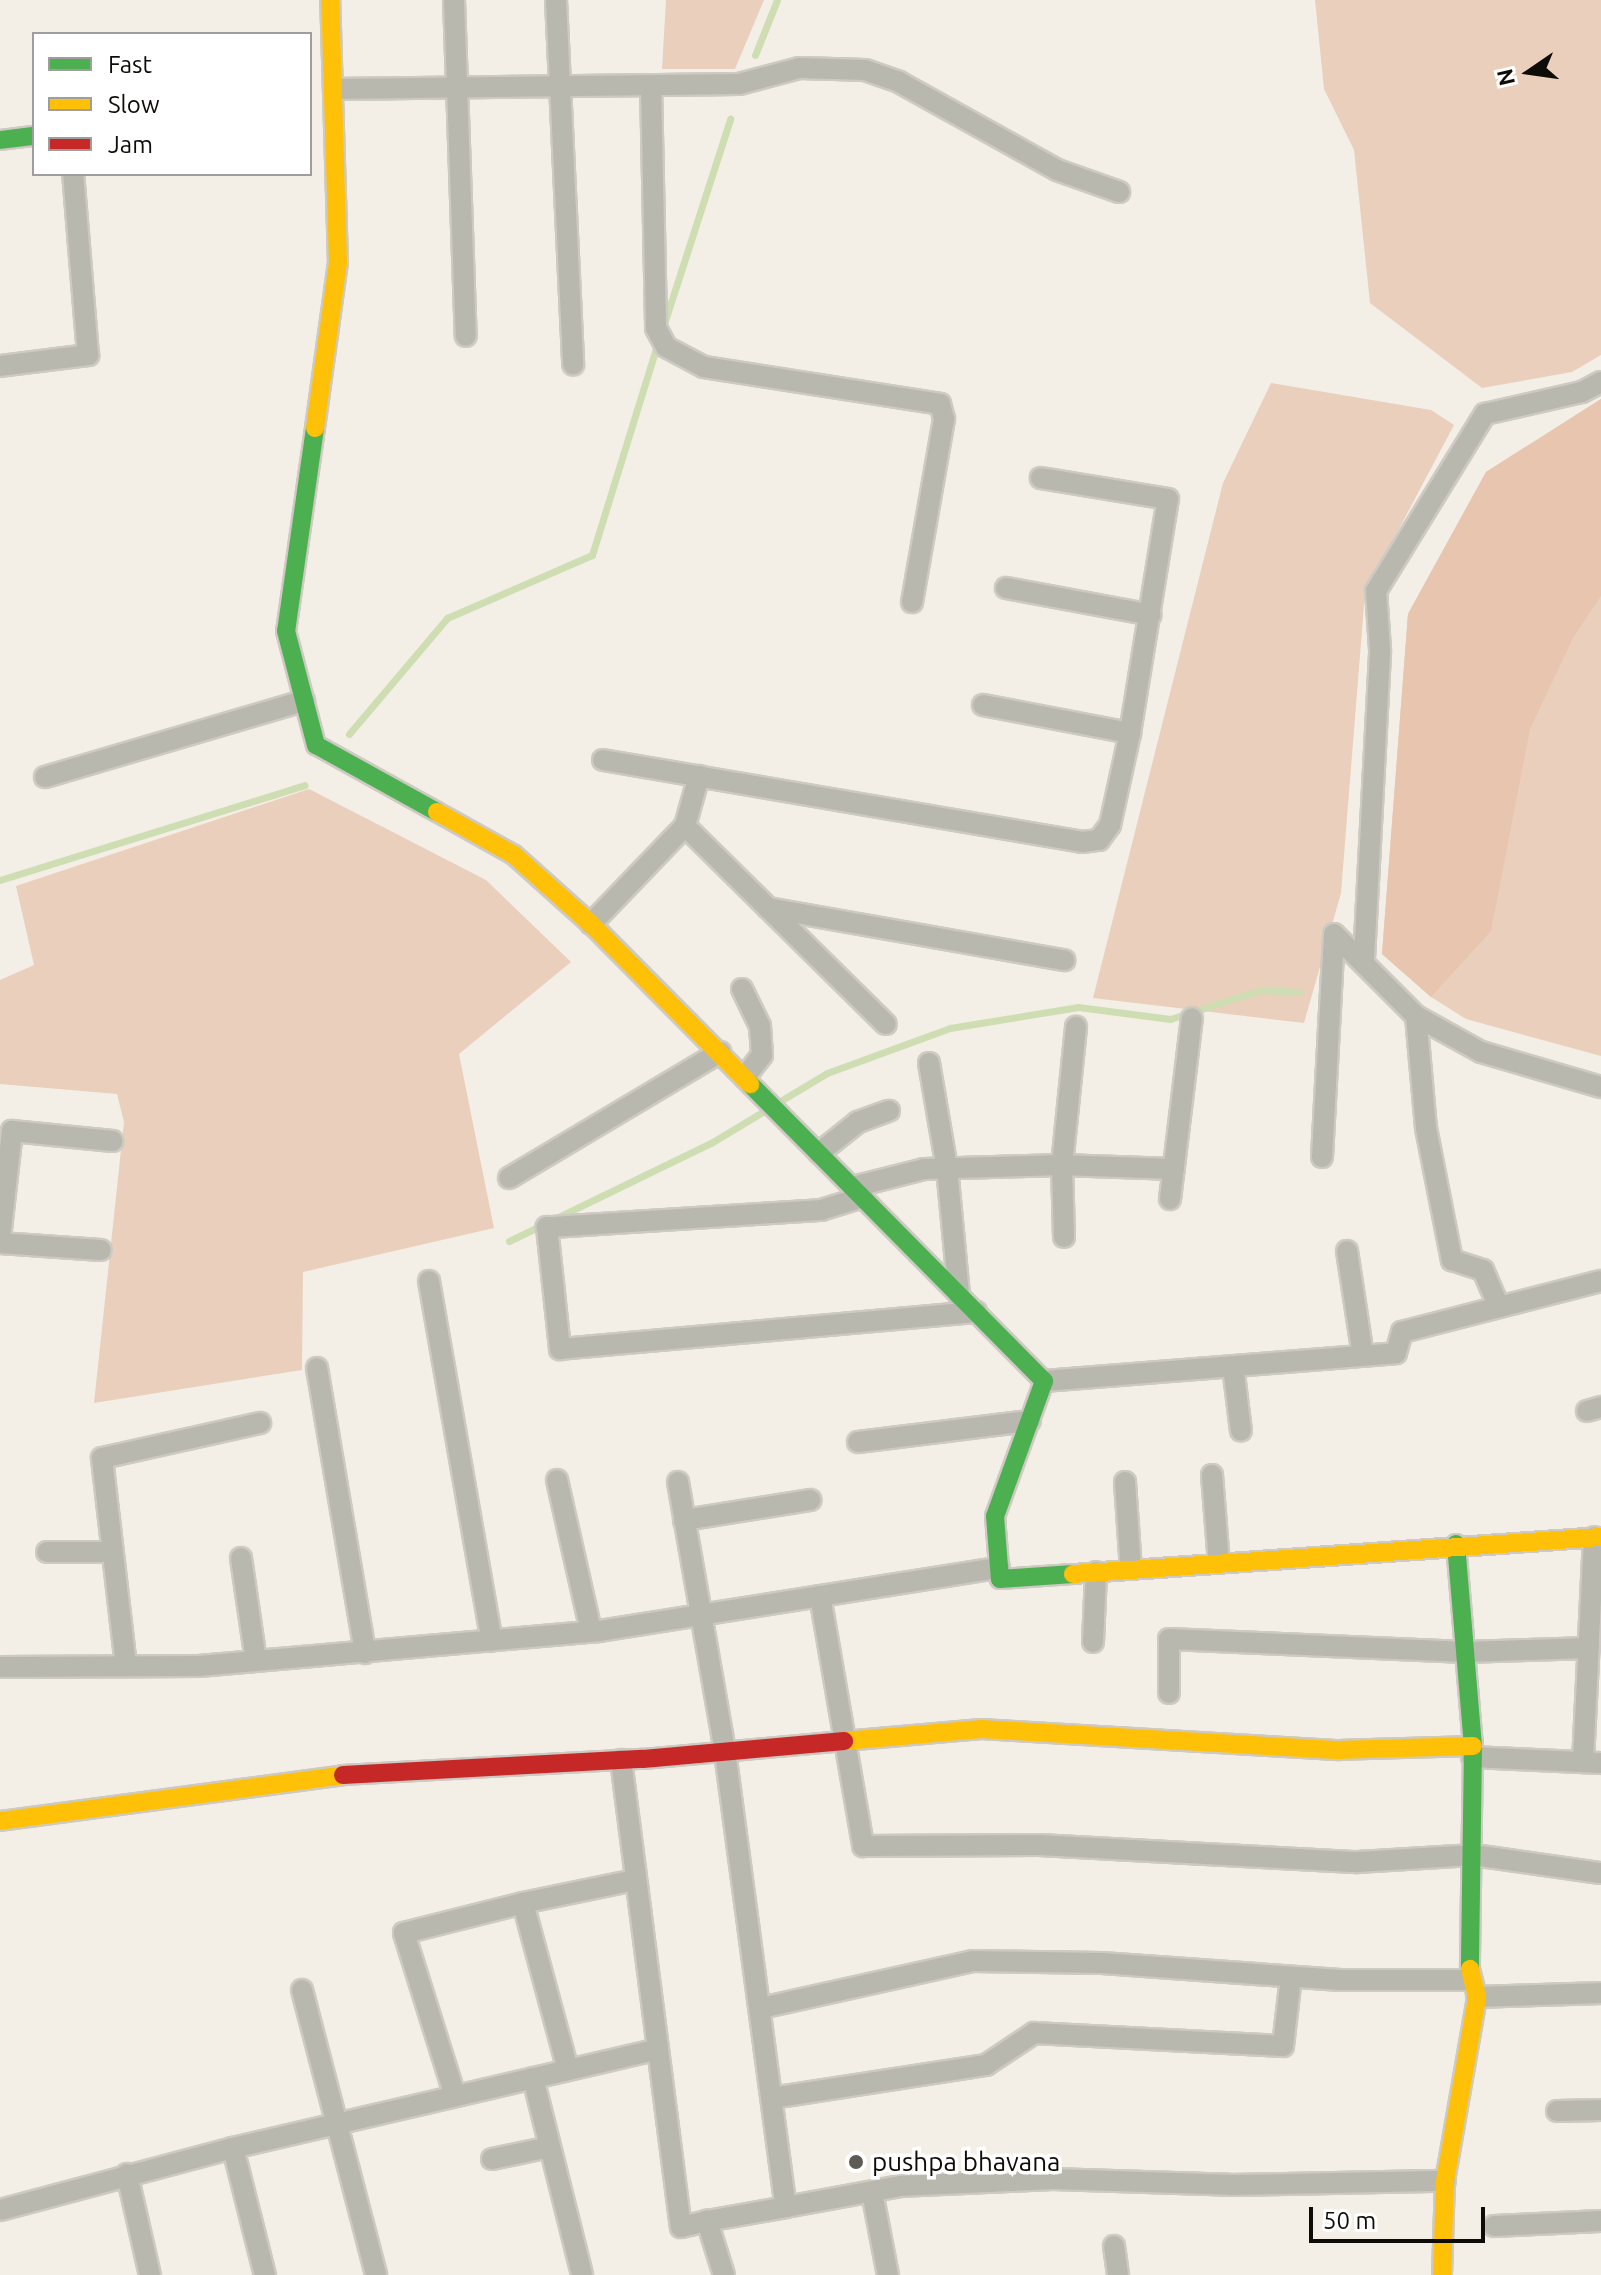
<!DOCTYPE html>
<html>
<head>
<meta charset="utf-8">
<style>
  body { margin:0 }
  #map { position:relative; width:1601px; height:2275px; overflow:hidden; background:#f3efe6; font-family:Ubuntu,sans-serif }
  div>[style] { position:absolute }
  .green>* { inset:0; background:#eacfbc }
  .forest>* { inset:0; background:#e7c5ae }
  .stream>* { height:7px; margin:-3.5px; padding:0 3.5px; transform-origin:3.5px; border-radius:3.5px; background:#cedeb2 }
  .roads { filter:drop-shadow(2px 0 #cecac3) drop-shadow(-2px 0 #cecac3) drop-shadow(0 2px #cecac3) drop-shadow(0 -2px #cecac3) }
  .street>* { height:20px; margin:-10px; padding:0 10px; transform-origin:10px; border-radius:10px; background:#b8b8ae }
  .fast>* { height:18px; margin:-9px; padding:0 9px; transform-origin:9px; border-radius:9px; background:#4caf50 }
  .slow>* { height:18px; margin:-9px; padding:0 9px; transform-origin:9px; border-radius:9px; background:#ffc107 }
  .jam>* { height:18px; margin:-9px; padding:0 9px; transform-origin:9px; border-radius:9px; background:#c62828 }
  .dots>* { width:22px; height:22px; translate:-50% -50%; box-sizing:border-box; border:4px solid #fff; border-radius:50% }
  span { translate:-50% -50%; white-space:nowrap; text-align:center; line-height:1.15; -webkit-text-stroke:7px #fff; paint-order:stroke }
  .poi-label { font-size:26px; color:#0e0c07 }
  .left { translate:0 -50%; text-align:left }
  .legend { position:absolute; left:32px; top:32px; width:280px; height:144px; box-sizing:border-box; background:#fff; border:2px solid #9f9e9c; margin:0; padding:10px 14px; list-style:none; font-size:24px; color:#0e0c07 }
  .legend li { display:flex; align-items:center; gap:16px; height:40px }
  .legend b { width:40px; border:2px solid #9f9e9c }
  .north { position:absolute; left:1489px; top:32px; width:80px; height:80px; -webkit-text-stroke:6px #fff; paint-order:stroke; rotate:257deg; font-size:22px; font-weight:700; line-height:32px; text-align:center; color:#0e0c07 }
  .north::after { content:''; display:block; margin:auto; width:28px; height:36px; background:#0e0c07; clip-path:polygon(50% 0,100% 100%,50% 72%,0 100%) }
  .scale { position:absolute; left:1309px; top:2207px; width:176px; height:36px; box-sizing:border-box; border:4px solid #0e0c07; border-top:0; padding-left:10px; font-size:24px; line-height:28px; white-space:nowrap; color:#0e0c07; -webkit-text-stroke:6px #fff; paint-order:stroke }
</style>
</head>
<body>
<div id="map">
  <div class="green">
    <div style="clip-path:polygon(666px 0,764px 0,735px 69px,662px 69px)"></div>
    <div style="clip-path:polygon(1315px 0,1601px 0,1601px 355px,1572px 372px,1482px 388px,1370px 303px,1354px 150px,1324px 89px)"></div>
    <div style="clip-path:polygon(1271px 383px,1431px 410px,1454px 425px,1365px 593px,1341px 893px,1304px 1023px,1093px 998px,1223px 483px)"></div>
    <div style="clip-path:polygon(1601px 399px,1601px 1056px,1466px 1019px,1431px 997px,1382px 954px,1408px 614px,1486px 472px)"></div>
    <div style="clip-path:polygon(309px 789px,486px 880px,571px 962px,459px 1054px,494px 1228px,303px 1272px,302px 1370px,94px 1403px,124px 1122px,117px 1094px,0 1084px,0 980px,34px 965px,16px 886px)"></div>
  </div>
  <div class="forest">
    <div style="clip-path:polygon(1601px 399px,1601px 596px,1574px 636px,1530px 729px,1491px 931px,1431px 997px,1382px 954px,1408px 614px,1486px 472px)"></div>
  </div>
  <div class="stream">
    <div style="left:755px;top:55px;width:59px;rotate:-68.2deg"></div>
    <div style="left:663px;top:327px;width:219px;rotate:-72.1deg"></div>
    <div style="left:349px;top:734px;width:152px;rotate:-49.8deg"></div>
    <div style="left:447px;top:618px;width:158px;rotate:-23.5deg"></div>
    <div style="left:592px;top:555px;width:223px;rotate:-72.8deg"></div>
    <div style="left:0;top:880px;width:319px;rotate:-17.3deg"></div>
    <div style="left:777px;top:1103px;width:58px;rotate:-31deg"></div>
    <div style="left:827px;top:1073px;width:131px;rotate:-20.1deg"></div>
    <div style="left:950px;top:1028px;width:130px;rotate:-9.3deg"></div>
    <div style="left:1078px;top:1007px;width:93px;rotate:7.4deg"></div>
    <div style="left:1170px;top:1019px;width:96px;rotate:-17.7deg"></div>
    <div style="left:1261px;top:990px;width:38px;rotate:3deg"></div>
    <div style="left:509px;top:1241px;width:225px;rotate:-25.9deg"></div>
    <div style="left:711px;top:1143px;width:64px;rotate:-31deg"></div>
  </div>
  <div class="roads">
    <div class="street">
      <div style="left:454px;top:0;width:336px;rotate:88deg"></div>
      <div style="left:556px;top:0;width:365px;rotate:87.3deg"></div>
      <div style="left:651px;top:85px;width:243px;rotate:88.8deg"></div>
      <div style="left:656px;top:328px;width:21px;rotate:62deg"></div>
      <div style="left:666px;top:347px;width:43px;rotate:27.8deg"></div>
      <div style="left:704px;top:367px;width:239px;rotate:8.9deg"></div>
      <div style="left:940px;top:404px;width:16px;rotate:75deg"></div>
      <div style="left:944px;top:419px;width:186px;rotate:99.9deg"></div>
      <div style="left:334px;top:89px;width:405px;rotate:-0.7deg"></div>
      <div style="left:739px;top:84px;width:62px;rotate:-14.9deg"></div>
      <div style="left:799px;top:68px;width:66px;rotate:1.7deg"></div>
      <div style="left:865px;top:70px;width:36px;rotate:19deg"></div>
      <div style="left:899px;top:82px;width:181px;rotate:29.1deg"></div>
      <div style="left:1057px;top:170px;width:66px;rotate:19.5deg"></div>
      <div style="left:0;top:366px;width:89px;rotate:-7.1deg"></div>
      <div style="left:88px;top:355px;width:182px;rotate:-94.7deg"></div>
      <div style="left:1006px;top:588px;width:147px;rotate:10.5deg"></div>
      <div style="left:983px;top:705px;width:150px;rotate:10.8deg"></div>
      <div style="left:603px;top:760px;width:486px;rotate:9.7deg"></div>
      <div style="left:1082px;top:842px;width:17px;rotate:-7deg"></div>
      <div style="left:1099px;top:840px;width:19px;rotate:-54deg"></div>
      <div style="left:1110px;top:825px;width:94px;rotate:-77.7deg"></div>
      <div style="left:1130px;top:733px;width:237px;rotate:-80.8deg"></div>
      <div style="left:1168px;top:499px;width:129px;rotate:-170.6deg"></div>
      <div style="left:45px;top:777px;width:270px;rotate:-16.4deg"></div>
      <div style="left:685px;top:826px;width:282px;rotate:44.6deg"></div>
      <div style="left:768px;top:908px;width:301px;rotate:10deg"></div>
      <div style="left:591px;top:924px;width:136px;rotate:-46.2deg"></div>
      <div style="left:685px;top:826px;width:52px;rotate:-74.4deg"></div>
      <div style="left:1334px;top:934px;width:116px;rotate:45deg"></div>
      <div style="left:1416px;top:1016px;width:112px;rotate:84.9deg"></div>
      <div style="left:1426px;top:1128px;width:135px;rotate:78.9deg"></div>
      <div style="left:1452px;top:1260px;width:33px;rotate:18deg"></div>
      <div style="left:1483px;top:1270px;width:40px;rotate:66.6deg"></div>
      <div style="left:1364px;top:959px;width:310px;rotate:-87deg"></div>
      <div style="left:1380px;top:649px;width:58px;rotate:-93.9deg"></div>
      <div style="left:1376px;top:591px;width:208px;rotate:-58.4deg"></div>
      <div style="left:1485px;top:414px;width:99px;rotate:-12.8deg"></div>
      <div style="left:1582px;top:392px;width:21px;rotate:-28deg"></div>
      <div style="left:742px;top:989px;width:41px;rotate:64.1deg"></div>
      <div style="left:760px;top:1026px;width:29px;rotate:86deg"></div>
      <div style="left:762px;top:1055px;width:28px;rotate:128deg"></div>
      <div style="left:1416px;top:1016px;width:74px;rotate:29deg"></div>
      <div style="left:1481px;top:1052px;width:125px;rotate:16.3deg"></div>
      <div style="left:929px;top:1063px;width:107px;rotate:80.3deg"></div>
      <div style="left:947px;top:1168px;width:128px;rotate:84.6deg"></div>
      <div style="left:819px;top:1153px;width:50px;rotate:-38.5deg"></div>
      <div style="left:858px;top:1122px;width:33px;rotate:-20deg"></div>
      <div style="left:1322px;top:1157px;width:223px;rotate:-86.9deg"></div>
      <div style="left:509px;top:1178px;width:246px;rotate:-30.8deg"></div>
      <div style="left:853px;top:1187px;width:73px;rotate:-14.2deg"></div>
      <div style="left:924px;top:1169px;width:138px;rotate:-1.7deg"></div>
      <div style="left:1062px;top:1165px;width:112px;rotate:2deg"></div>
      <div style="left:863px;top:1197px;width:44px;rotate:162.8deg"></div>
      <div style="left:821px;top:1210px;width:275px;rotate:176.4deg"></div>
      <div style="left:547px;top:1227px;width:123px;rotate:83.9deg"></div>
      <div style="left:560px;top:1349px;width:418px;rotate:-5.1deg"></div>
      <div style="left:1170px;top:1199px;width:182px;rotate:-83.1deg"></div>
      <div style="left:1064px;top:1237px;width:72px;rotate:-91.6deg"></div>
      <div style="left:1062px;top:1165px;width:139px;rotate:-84.2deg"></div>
      <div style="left:0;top:1238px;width:108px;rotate:-83.6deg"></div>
      <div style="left:12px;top:1131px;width:101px;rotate:5.7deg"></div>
      <div style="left:0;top:1243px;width:101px;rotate:4deg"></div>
      <div style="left:1347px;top:1251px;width:105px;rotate:81.3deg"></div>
      <div style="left:429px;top:1281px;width:365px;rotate:80.1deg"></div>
      <div style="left:1233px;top:1366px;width:65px;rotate:83deg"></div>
      <div style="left:317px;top:1368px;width:289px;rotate:80.4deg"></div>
      <div style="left:1044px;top:1381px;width:353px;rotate:-4.5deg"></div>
      <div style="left:1396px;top:1353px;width:22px;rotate:-74deg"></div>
      <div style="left:1402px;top:1332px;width:205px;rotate:-14.4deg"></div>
      <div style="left:1587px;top:1411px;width:15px;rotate:-16deg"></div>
      <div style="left:858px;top:1442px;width:173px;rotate:-7deg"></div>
      <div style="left:1212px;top:1475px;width:88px;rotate:85.5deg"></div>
      <div style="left:557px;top:1480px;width:155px;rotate:77.3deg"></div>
      <div style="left:678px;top:1482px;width:274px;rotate:80.1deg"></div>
      <div style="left:725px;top:1752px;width:459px;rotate:82.4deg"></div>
      <div style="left:786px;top:2207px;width:116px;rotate:-10.4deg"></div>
      <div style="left:900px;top:2186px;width:153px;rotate:-2.6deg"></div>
      <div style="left:1053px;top:2179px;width:177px;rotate:1.9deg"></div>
      <div style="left:1230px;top:2185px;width:215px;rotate:-1.1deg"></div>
      <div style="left:1125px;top:1482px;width:87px;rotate:86.1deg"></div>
      <div style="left:684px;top:1520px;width:128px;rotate:-9deg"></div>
      <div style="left:47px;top:1552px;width:65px"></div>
      <div style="left:241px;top:1558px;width:104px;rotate:81.7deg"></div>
      <div style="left:820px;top:1596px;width:254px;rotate:80.2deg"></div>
      <div style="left:863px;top:1846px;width:176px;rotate:-0.3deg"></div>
      <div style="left:1039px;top:1845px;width:319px;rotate:3.1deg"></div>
      <div style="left:1358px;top:1862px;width:116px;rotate:-3.5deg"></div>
      <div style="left:1474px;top:1855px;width:128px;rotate:8.1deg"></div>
      <div style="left:1093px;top:1642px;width:70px;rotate:-87.5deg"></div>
      <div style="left:126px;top:1666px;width:209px;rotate:-96.6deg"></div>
      <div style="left:102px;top:1458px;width:162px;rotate:-12.5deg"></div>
      <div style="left:0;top:1667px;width:199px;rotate:-0.3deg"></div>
      <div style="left:199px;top:1666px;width:402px;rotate:-5deg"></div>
      <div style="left:599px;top:1631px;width:405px;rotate:-9deg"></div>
      <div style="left:1169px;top:1693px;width:54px;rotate:-90deg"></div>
      <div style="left:1169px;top:1639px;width:296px;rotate:2.5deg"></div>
      <div style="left:1465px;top:1652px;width:124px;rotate:-1.8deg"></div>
      <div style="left:1472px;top:1757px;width:129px;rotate:2.7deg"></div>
      <div style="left:621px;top:1760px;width:471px;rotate:82.7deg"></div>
      <div style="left:681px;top:2227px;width:27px;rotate:-13deg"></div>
      <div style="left:1583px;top:1762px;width:225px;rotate:-87.2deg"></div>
      <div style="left:523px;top:1903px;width:114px;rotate:-11.6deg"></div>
      <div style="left:302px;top:1990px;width:294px;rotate:75.4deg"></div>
      <div style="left:1477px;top:1997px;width:124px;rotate:-1.8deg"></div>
      <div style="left:761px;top:2008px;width:217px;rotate:-12.5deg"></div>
      <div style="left:973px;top:1961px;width:129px;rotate:0.9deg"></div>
      <div style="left:1102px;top:1963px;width:239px;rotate:4.1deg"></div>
      <div style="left:1340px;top:1980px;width:130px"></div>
      <div style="left:533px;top:2078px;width:203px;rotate:76deg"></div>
      <div style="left:455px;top:2096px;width:171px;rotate:-107.4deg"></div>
      <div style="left:404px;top:1933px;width:123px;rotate:-14.1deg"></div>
      <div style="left:523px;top:1903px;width:173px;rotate:74.9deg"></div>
      <div style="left:772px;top:2098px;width:217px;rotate:-8.8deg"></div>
      <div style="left:986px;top:2065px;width:58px;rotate:-33.7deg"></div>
      <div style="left:1034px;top:2033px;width:249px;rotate:3deg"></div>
      <div style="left:1283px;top:2046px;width:69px;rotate:-83.4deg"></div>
      <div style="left:1557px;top:2111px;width:44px;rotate:-1.3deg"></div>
      <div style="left:233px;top:2148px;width:131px;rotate:75.9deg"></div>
      <div style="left:492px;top:2159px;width:59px;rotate:-11.7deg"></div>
      <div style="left:127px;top:2174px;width:104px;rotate:77.2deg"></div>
      <div style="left:872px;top:2192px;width:85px;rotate:79.1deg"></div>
      <div style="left:0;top:2210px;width:241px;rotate:-14.9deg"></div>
      <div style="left:233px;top:2148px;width:435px;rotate:-13.1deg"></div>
      <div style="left:1494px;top:2226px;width:107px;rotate:-2.7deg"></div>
      <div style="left:1114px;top:2246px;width:29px;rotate:82deg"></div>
      <div style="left:724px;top:2275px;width:57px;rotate:-107.5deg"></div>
      <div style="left:707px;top:2221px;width:80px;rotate:-10deg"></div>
    </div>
    <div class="fast">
      <div style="left:0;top:140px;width:34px;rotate:-7deg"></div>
      <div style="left:315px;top:428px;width:205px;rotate:98.1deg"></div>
      <div style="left:286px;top:631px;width:118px;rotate:75.3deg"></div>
      <div style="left:316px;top:745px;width:138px;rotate:29deg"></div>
      <div style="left:750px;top:1084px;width:418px;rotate:45.3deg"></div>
      <div style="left:1044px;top:1381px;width:144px;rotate:109.9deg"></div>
      <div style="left:995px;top:1516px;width:63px;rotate:85.5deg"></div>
      <div style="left:1000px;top:1579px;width:73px;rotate:-3.9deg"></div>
      <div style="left:1456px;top:1544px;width:203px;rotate:85.2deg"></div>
      <div style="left:1473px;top:1746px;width:223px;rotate:90.8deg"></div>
    </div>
    <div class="slow">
      <div style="left:315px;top:428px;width:167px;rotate:-82.1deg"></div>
      <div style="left:338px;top:263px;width:263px;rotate:-91.7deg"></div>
      <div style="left:437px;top:812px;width:88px;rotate:29.2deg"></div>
      <div style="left:514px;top:855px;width:103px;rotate:41.9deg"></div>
      <div style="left:591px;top:924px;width:226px;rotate:45.2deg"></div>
      <div style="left:1073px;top:1574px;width:529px;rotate:-4.01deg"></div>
      <div style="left:844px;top:1741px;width:138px;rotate:-5deg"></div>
      <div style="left:981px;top:1729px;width:359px;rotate:3.4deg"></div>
      <div style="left:1339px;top:1750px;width:134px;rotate:-1.7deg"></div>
      <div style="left:0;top:1821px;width:346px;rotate:-7.6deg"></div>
      <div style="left:1442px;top:2275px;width:94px;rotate:-88.2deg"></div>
      <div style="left:1445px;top:2181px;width:187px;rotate:-80.1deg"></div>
      <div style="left:1477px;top:1997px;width:29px;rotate:-104deg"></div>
    </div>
    <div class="jam">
      <div style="left:343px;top:1775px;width:300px;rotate:-3.1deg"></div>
      <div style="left:643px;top:1759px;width:202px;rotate:-5.1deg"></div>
    </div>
  </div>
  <div class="dots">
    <div style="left:856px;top:2162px;background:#5e5b55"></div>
  </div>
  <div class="poi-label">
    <span class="left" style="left:872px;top:2162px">pushpa bhavana</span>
  </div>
  <ul class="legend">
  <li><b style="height:10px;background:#4caf50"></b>Fast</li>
  <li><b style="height:10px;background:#ffc107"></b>Slow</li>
  <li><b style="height:10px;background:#c62828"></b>Jam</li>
  </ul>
  <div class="north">N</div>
  <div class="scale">50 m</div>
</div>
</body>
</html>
